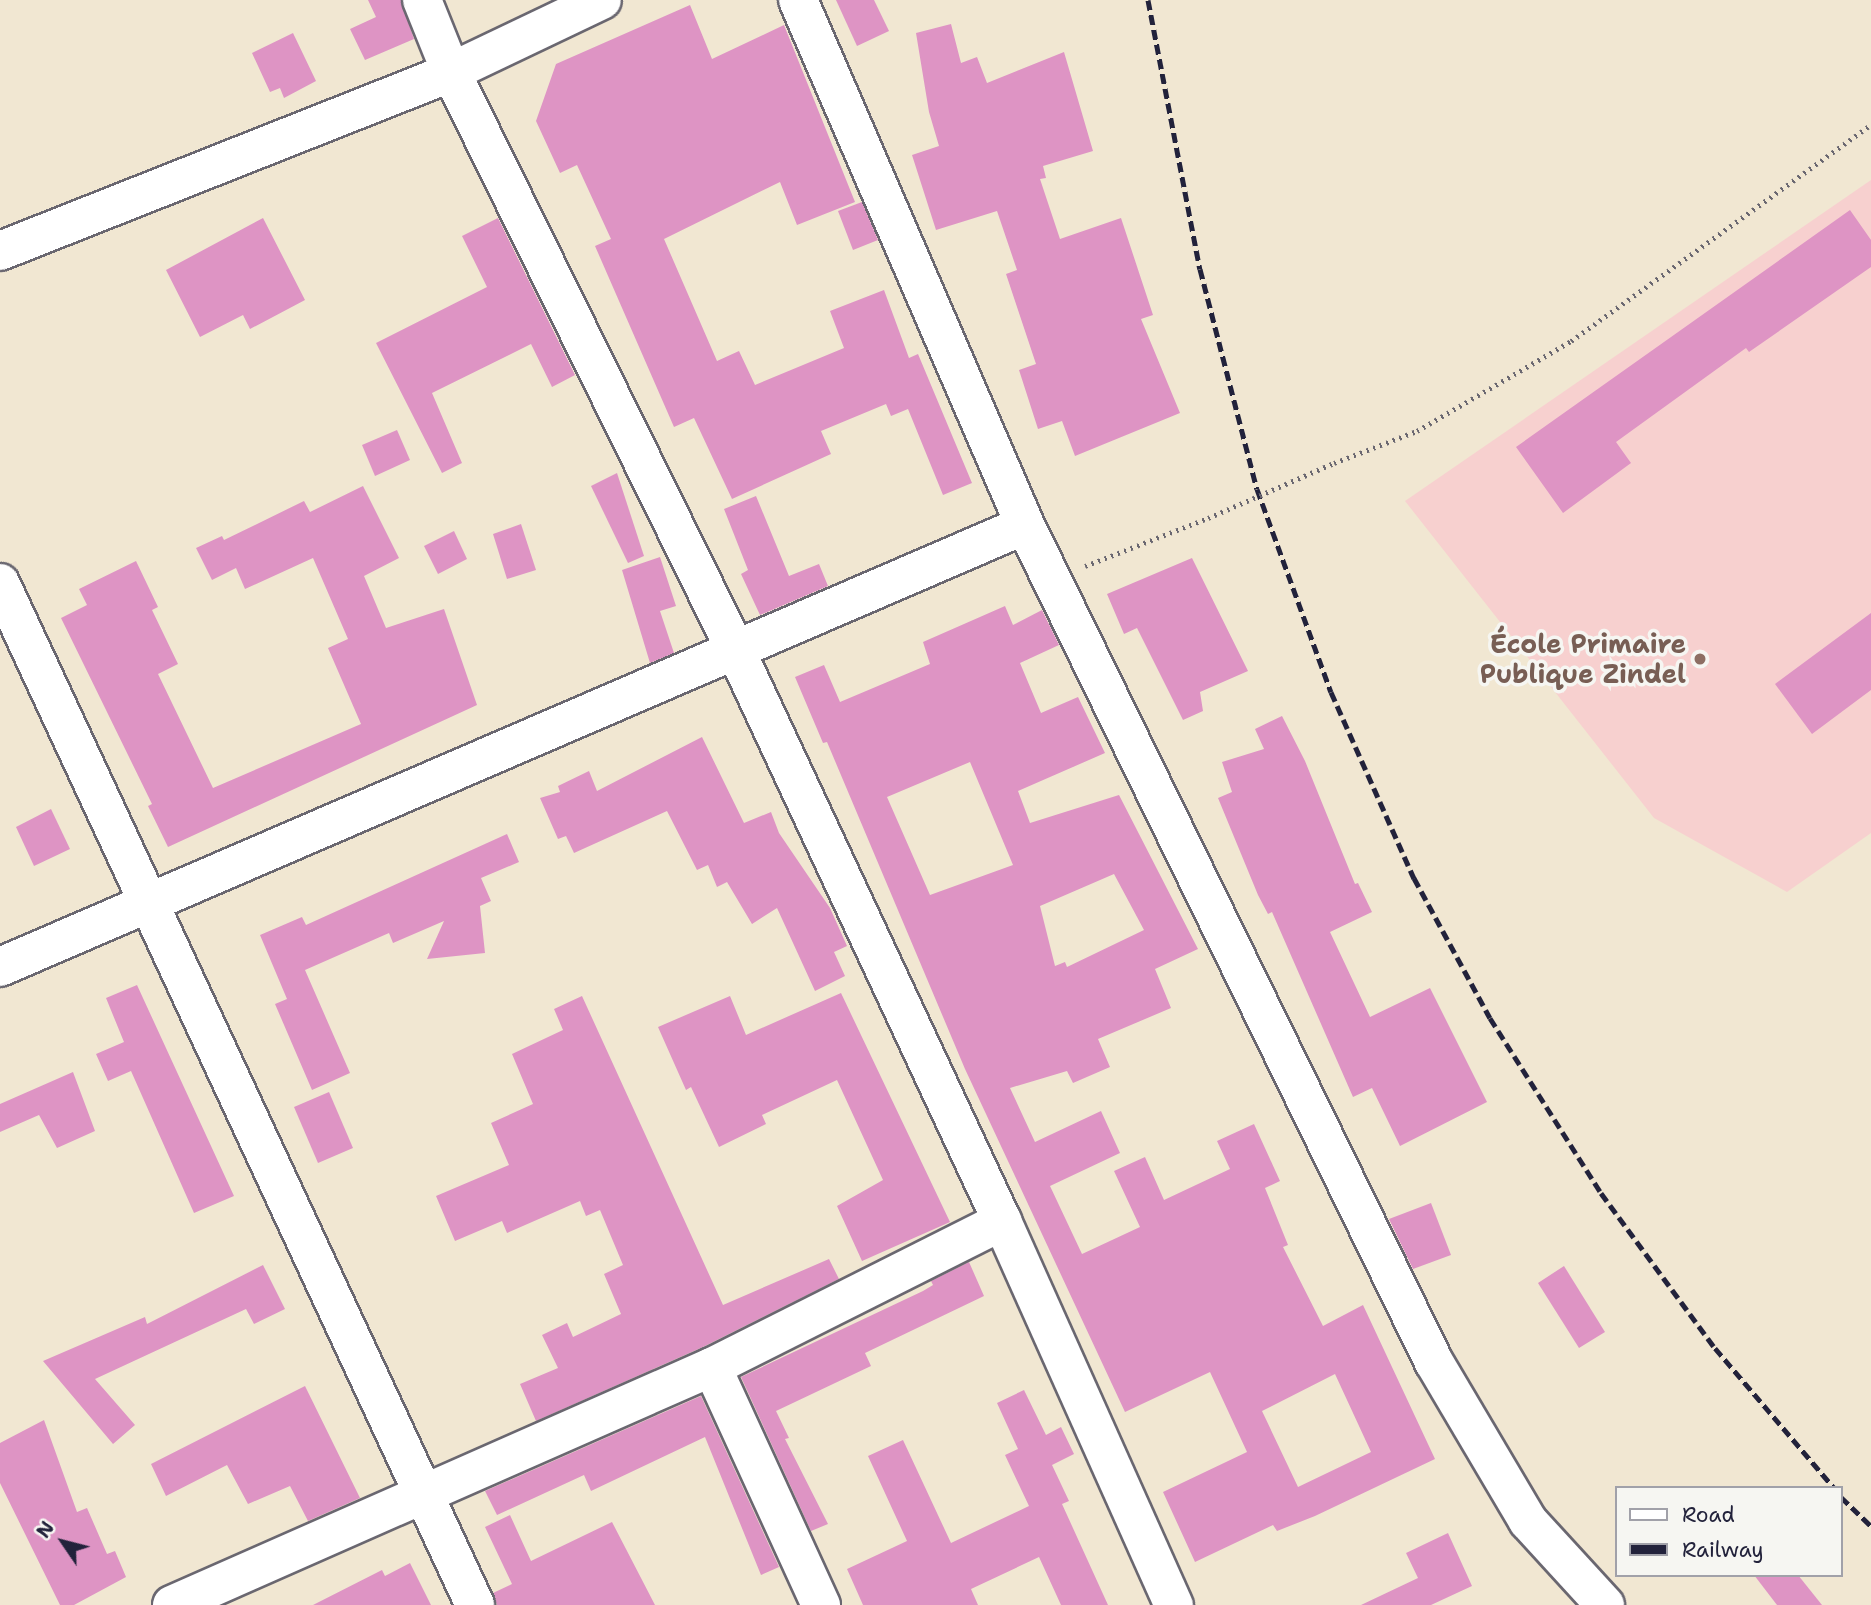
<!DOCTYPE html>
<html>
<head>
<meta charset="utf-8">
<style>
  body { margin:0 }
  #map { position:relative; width:1871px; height:1605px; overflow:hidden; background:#f1e7d2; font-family:"Shantell Sans",sans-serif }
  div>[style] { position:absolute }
  .built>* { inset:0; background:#f7d0cf }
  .building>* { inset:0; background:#de94c4 }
  .path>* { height:4.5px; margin-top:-2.25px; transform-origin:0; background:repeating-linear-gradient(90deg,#6a6770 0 2px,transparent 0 7px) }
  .roads { filter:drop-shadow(2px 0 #6a6770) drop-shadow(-2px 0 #6a6770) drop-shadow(0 2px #6a6770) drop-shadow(0 -2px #6a6770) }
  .minor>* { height:38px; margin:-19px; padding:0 19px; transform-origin:19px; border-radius:19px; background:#fff }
  .rail>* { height:5px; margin-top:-2.5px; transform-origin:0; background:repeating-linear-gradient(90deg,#22223b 0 10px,transparent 0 15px) }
  .path-bridge>* { height:4.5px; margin-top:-2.25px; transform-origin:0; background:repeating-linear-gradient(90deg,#6a6770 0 2px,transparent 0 7px) }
  .dots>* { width:19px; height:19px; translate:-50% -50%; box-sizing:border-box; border:4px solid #f6f6f2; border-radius:50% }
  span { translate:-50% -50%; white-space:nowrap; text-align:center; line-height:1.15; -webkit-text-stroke:7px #f6f6f2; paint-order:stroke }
  .education-label { font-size:26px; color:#785e54; font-weight:700 }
  .right { translate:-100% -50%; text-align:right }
  .legend { position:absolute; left:1615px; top:1486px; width:228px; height:91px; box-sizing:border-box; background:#f6f6f2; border:2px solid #a1a1a9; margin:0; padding:9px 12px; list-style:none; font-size:21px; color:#22223b }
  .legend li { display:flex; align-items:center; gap:14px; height:35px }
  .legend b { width:35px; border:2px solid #a1a1a9 }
  .north { position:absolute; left:28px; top:1507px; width:70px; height:70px; -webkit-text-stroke:5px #f6f6f2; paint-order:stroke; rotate:305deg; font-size:19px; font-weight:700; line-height:28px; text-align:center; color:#22223b }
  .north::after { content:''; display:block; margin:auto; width:24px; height:32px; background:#22223b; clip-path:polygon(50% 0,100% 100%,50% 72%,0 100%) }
</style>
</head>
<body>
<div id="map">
  <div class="built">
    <div style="clip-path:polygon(1871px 180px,1871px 833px,1787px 892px,1654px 818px,1405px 501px)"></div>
  </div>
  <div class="building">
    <div style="clip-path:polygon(368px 0,401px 0,414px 39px,365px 60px,350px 29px,376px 17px)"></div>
    <div style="clip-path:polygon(836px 0,874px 0,889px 31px,857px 46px)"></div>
    <div style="clip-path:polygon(690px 5px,712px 59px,784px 25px,855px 202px,797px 225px,780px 182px,664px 239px,717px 361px,739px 351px,755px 385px,844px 348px,830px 311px,884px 290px,909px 358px,918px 354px,972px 483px,943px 495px,908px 409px,891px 416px,886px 404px,821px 431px,831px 454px,732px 499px,694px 418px,674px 427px,595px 246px,611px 239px,577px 165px,560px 173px,536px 121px,556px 64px)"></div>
    <div style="clip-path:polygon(951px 24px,961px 63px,977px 57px,987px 83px,1064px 52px,1093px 151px,1043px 166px,1046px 178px,1040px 179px,1060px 239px,1121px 218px,1153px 315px,1141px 319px,1180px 413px,1075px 456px,1062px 421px,1038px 429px,1019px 370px,1036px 364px,1006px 274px,1017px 270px,997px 211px,936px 230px,912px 155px,939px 146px,929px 112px,916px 33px)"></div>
    <div style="clip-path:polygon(293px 33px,316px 81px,284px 98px,280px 88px,270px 92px,252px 53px)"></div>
    <div style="clip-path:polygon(862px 202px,878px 240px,853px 250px,838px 211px)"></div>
    <div style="clip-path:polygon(1850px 210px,1871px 240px,1871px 267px,1749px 352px,1746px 348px,1616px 442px,1631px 463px,1563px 513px,1516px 447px)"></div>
    <div style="clip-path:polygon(263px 218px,305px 300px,250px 329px,243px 315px,200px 337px,166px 270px)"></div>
    <div style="clip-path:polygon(498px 218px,575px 375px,552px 387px,531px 344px,432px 393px,462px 463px,442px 473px,376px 343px,487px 287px,462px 236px)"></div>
    <div style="clip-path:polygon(397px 430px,410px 460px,375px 476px,362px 445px)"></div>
    <div style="clip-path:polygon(617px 473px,644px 556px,628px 563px,591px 486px)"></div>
    <div style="clip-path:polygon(363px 486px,399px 558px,364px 576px,386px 628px,444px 609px,477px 705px,168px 847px,148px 806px,152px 804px,61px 618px,87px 605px,79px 589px,136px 561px,158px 607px,152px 610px,178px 664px,158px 674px,213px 788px,361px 724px,328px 648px,348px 639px,313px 558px,245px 589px,236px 568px,212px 580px,196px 548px,222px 536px,224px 540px,304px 501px,310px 512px)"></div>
    <div style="clip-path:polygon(756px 496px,789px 576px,819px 564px,828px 586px,760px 615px,741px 574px,748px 570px,724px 509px)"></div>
    <div style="clip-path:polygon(521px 524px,536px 570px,507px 579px,493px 534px)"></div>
    <div style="clip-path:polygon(454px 531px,467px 559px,438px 574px,424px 546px)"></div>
    <div style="clip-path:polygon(660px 557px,676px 606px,660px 611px,674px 653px,650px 663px,622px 570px)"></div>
    <div style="clip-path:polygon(1192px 558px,1248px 671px,1200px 692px,1203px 711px,1183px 720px,1137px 628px,1124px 634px,1107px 594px)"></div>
    <div style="clip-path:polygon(evenodd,1005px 606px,1013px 625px,1042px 610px,1059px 645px,1020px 663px,1041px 713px,1078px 697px,1105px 753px,1018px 791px,1030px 823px,1119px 795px,1198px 949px,1155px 969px,1171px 1008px,1098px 1039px,1110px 1067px,1073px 1083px,1067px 1071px,1010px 1088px,1035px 1142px,1101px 1111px,1120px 1153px,1050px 1186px,1082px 1254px,1140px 1227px,1114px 1171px,1145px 1157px,1164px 1200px,1230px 1169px,1217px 1141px,1254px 1124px,1280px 1181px,1265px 1188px,1288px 1245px,1283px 1247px,1323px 1326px,1363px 1305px,1435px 1459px,1315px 1516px,1277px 1531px,1273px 1525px,1195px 1562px,1163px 1492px,1247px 1452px,1210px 1372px,1125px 1412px,965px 1069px,827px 742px,823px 743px,795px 677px,824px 665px,840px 702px,930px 664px,923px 642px,1005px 606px,970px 762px,1013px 865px,930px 895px,887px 797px,970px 762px,1005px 606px,1114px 874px,1144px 930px,1067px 967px,1065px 962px,1055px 966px,1040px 906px,1114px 874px,1005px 606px,1335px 1374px,1371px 1452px,1298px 1487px,1262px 1411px,1335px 1374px)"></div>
    <div style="clip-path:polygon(1871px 613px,1871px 690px,1812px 734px,1775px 684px)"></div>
    <div style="clip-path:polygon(1282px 716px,1305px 761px,1355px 884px,1358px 883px,1372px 912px,1330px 932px,1370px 1017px,1430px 988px,1487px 1102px,1400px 1146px,1372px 1088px,1353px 1097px,1272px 912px,1268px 914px,1258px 895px,1218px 798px,1232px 792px,1222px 762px,1264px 749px,1255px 729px)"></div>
    <div style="clip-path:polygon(702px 737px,744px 823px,771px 812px,779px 833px,830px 908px,847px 946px,834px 952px,845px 976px,815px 991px,777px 908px,752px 924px,727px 882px,717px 887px,708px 865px,697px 870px,667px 811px,574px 853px,566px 836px,558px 839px,540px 798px,560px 792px,558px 786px,589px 771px,597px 791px)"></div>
    <div style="clip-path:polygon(51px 809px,70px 849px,34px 866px,16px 827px)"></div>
    <div style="clip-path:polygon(507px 834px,519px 862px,481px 878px,491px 901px,480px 906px,485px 953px,427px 959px,444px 921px,393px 943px,389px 933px,305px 970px,350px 1073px,312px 1090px,275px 1004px,287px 999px,260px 935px,302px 917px,306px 925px)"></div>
    <div style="clip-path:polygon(137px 985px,234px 1196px,194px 1213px,131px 1071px,108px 1081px,96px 1054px,124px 1042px,106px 998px)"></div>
    <div style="clip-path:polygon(841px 993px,950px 1222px,862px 1261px,837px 1206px,883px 1180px,837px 1080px,762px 1115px,766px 1124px,719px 1147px,691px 1087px,686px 1090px,658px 1027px,730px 996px,746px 1035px)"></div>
    <div style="clip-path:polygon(582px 996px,723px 1305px,829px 1259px,839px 1279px,703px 1347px,536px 1421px,520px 1384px,558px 1368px,542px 1335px,567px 1323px,573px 1337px,621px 1314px,604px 1274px,623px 1265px,600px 1210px,586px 1216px,580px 1201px,507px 1233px,502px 1221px,455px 1241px,436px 1196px,509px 1165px,491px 1123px,533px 1104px,512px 1054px,563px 1030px,554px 1009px)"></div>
    <div style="clip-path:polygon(73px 1072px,95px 1131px,57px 1148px,39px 1115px,0 1132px,0 1104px)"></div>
    <div style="clip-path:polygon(329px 1092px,353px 1148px,318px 1163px,294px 1107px)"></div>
    <div style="clip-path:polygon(1431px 1203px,1451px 1255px,1413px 1269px,1389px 1219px)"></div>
    <div style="clip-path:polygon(969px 1262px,984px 1296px,865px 1353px,871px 1366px,776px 1411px,789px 1438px,785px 1439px,828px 1524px,811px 1531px,741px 1377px,923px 1291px,933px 1285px,931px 1281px)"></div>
    <div style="clip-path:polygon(263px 1265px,285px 1309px,254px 1324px,246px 1309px,95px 1379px,135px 1425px,113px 1444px,43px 1361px,145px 1317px,147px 1324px)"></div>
    <div style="clip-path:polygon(1564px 1266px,1605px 1332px,1579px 1348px,1538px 1283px)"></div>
    <div style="clip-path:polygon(305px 1386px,360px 1498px,308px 1521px,290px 1486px,248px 1504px,227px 1465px,166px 1496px,151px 1464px)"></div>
    <div style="clip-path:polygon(1024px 1390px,1046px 1435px,1061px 1427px,1074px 1454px,1052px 1465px,1069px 1501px,1062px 1504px,1108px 1605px,1061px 1605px,1039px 1557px,971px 1589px,978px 1605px,863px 1605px,847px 1569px,907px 1541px,868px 1456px,903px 1440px,951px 1543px,1029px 1506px,1005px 1455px,1018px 1449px,997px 1403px)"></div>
    <div style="clip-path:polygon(701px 1396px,779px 1567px,761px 1575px,705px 1437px,591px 1491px,584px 1475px,497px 1515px,485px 1491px)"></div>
    <div style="clip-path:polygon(44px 1420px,77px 1512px,87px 1508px,107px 1554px,115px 1551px,126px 1577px,74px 1605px,60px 1605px,0 1483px,0 1443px)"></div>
    <div style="clip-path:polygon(510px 1515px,531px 1561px,612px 1522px,655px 1605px,497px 1605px,493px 1593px,512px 1584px,485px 1527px)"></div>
    <div style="clip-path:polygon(1448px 1533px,1472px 1586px,1431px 1605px,1361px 1605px,1418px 1578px,1406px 1553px)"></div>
    <div style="clip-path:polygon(410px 1563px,431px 1605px,313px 1605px,382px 1570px,385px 1576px)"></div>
    <div style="clip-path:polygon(1754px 1575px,1798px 1575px,1822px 1605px,1777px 1605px)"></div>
  </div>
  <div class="path">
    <div style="left:1334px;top:463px;width:89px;rotate:-21.1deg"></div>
    <div style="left:1417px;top:431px;width:178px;rotate:-30.3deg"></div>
    <div style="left:1571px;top:341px;width:370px;rotate:-35.8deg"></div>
    <div style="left:1085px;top:566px;width:132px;rotate:-21.3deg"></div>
  </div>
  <div class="roads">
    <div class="minor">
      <div style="left:422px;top:0;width:78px;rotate:68.1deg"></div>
      <div style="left:451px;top:72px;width:645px;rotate:63.79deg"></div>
      <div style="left:736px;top:651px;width:629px;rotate:64.98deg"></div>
      <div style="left:1002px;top:1221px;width:421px;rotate:65.9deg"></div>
      <div style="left:798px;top:0;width:572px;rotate:66.62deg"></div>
      <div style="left:1025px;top:525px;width:932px;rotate:63.96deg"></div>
      <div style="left:1434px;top:1362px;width:185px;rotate:59.4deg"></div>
      <div style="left:1528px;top:1521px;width:114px;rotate:47.5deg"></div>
      <div style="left:0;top:251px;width:485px;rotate:-21.6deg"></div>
      <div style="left:451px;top:72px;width:167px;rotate:-25.5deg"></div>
      <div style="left:0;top:583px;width:1127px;rotate:65.07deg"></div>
      <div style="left:0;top:967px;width:1116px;rotate:-23.33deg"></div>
      <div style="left:712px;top:1367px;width:262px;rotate:65.4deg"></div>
      <div style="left:172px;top:1605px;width:590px;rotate:-23.79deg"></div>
      <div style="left:712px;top:1367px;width:325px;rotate:-26.7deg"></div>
    </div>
  </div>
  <div class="rail">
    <div style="left:1148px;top:0;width:274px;rotate:79.1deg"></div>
    <div style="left:1200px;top:269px;width:227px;rotate:75.5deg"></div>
    <div style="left:1257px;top:489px;width:216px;rotate:70deg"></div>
    <div style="left:1331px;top:692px;width:204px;rotate:66deg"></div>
    <div style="left:1414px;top:878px;width:159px;rotate:61.5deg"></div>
    <div style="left:1490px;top:1018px;width:207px;rotate:57.6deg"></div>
    <div style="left:1601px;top:1193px;width:192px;rotate:53.7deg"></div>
    <div style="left:1715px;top:1348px;width:184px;rotate:49.6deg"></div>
    <div style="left:1841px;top:1497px;width:42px;rotate:44deg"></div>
  </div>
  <div class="path-bridge">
    <div style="left:1208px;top:518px;width:137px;rotate:-23.6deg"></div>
  </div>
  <div class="dots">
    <div style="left:1700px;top:659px;background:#8d6e63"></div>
  </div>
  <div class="education-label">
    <span class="right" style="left:1686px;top:659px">École Primaire<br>Publique Zindel</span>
  </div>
  <ul class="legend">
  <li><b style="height:9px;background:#fff"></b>Road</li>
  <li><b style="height:9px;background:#22223b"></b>Railway</li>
  </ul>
  <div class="north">N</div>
</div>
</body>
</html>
